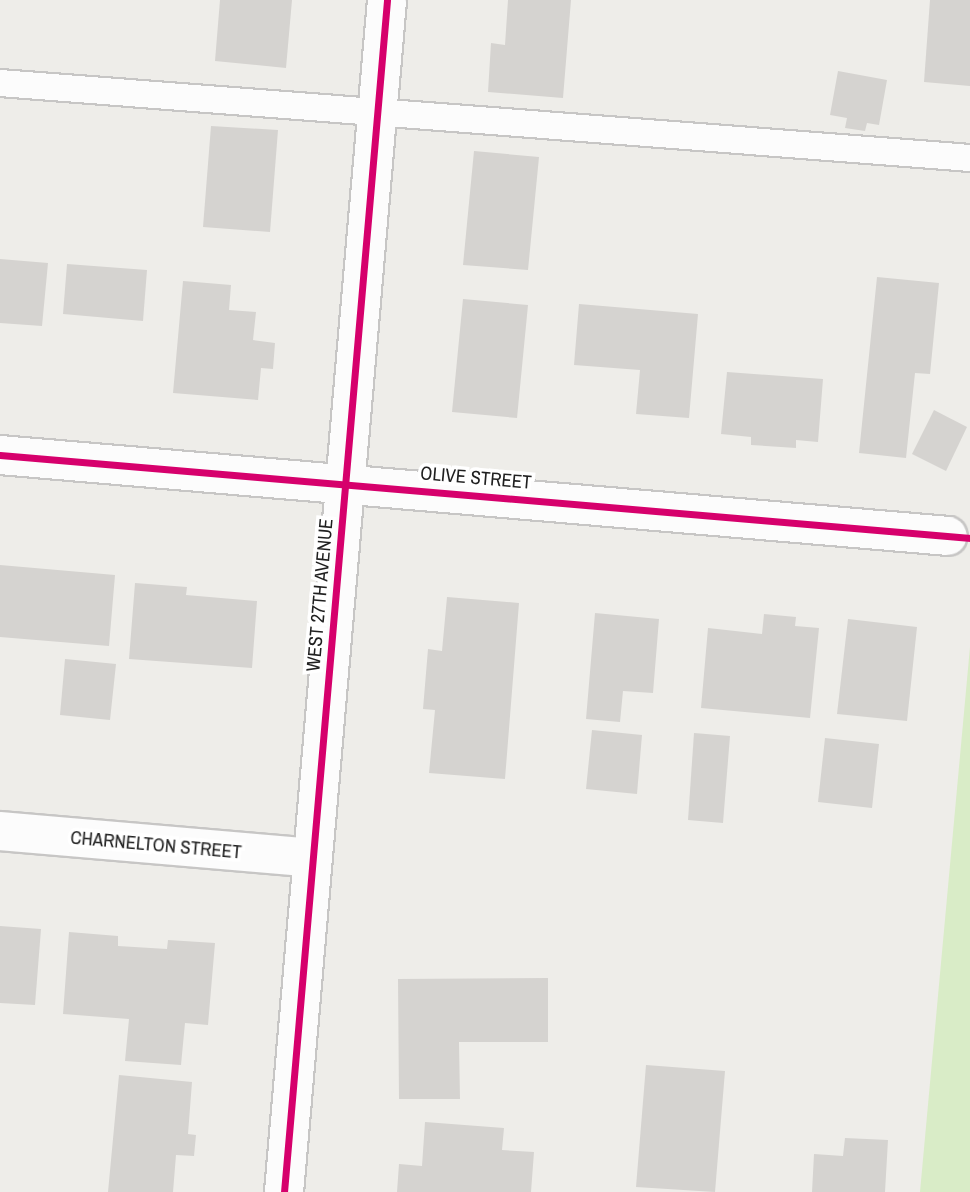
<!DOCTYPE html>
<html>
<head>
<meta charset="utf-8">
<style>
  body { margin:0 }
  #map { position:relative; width:970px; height:1192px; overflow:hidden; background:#eeede9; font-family:"Archivo Narrow",sans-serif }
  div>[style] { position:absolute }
  .grass>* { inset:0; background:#d9ecc7 }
  .building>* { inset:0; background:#d5d3d0 }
  .roads { filter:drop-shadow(2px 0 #c7c6c5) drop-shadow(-2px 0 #c7c6c5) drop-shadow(0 2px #c7c6c5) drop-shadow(0 -2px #c7c6c5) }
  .lane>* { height:26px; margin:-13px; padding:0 13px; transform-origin:13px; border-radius:13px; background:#fcfcfc }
  .street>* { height:38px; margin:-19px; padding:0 19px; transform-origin:19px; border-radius:19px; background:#fcfcfc }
  .cycleway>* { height:7px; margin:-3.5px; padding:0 3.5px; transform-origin:3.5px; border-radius:3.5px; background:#d6006c }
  span { translate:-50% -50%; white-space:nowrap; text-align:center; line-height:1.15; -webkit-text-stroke:7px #fff; paint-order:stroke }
  .street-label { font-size:19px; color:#202020 }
</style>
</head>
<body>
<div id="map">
  <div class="grass">
    <div style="clip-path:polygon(970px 647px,970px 1192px,920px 1192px)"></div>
  </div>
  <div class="building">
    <div style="clip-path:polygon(220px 0,292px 0,286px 68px,215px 61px)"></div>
    <div style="clip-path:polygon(508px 0,571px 0,563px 98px,488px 92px,491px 43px,505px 45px)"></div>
    <div style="clip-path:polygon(930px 0,970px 0,970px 86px,924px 82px)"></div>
    <div style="clip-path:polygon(838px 71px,887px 80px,879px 125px,867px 123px,865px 131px,845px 128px,847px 118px,830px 115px)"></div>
    <div style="clip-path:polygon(211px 126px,278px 130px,270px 232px,203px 227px)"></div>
    <div style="clip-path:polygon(474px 151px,539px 157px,528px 270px,463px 265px)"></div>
    <div style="clip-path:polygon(0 259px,48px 263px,42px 326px,0 323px)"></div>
    <div style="clip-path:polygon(67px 264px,147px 270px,143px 321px,63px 314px)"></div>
    <div style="clip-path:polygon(877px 277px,939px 283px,930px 374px,915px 373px,906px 458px,859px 453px)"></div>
    <div style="clip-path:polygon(183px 281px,231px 285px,229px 310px,256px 312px,253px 340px,275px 343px,273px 369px,261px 368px,258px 400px,173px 393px)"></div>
    <div style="clip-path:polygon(463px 299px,528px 305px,517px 418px,452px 412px)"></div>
    <div style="clip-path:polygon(579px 304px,698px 314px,689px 418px,636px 414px,640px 370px,574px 365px)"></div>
    <div style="clip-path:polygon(727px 372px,823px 379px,818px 442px,796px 440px,796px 448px,751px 445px,751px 437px,721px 434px)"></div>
    <div style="clip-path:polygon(934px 410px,967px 427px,946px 471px,912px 454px)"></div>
    <div style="clip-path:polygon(0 565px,115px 575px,109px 646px,0 637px)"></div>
    <div style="clip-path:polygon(135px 583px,187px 587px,186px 595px,257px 601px,252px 668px,129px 659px)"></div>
    <div style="clip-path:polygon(447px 597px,519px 603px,505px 779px,429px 773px,435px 710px,423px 709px,428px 649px,442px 651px)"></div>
    <div style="clip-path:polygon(595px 613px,659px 619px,653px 693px,623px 691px,620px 722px,586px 719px)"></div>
    <div style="clip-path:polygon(764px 614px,796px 617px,795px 626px,819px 628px,810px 718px,701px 708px,708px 628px,762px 634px)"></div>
    <div style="clip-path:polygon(848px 619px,917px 627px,907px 721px,837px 714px)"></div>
    <div style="clip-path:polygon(65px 659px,116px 664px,110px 720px,60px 715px)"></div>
    <div style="clip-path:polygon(592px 730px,642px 735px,637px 794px,586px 789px)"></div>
    <div style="clip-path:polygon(694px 733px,730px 736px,723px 823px,688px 820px)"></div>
    <div style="clip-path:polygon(825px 738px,879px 744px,872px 808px,818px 802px)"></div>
    <div style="clip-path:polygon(0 926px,41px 929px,35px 1005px,0 1003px)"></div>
    <div style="clip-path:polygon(69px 932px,118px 936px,118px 946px,167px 949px,168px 940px,215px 943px,208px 1025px,185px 1023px,181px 1065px,125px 1061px,129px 1019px,63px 1014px)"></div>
    <div style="clip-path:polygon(548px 978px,548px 1042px,459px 1042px,460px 1099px,399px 1099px,398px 979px)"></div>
    <div style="clip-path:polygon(646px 1065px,725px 1071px,715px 1192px,636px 1187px)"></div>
    <div style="clip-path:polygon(119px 1075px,192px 1082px,188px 1134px,196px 1135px,194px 1156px,176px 1155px,173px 1192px,108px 1192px)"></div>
    <div style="clip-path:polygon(425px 1122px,504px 1128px,502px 1150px,534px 1152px,531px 1192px,397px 1192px,399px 1164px,422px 1166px)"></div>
    <div style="clip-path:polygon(845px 1138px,888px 1140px,885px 1192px,812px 1192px,814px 1154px,843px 1156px)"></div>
  </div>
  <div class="roads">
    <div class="lane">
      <div style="left:0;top:83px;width:973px;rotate:4.42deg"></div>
    </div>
    <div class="street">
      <div style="left:0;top:455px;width:951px;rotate:4.88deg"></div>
      <div style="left:0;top:831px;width:313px;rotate:4.9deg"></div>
      <div style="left:284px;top:1192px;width:1196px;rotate:-85.06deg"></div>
    </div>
  </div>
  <div class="cycleway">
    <div style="left:0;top:455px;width:974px;rotate:4.89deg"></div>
    <div style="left:284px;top:1192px;width:1196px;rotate:-85.06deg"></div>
  </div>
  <div class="street-label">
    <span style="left:476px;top:478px;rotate:5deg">OLIVE STREET</span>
    <span style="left:320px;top:595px;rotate:-85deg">WEST 27TH AVENUE</span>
    <span style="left:156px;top:845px;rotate:5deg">CHARNELTON STREET</span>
  </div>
</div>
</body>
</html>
